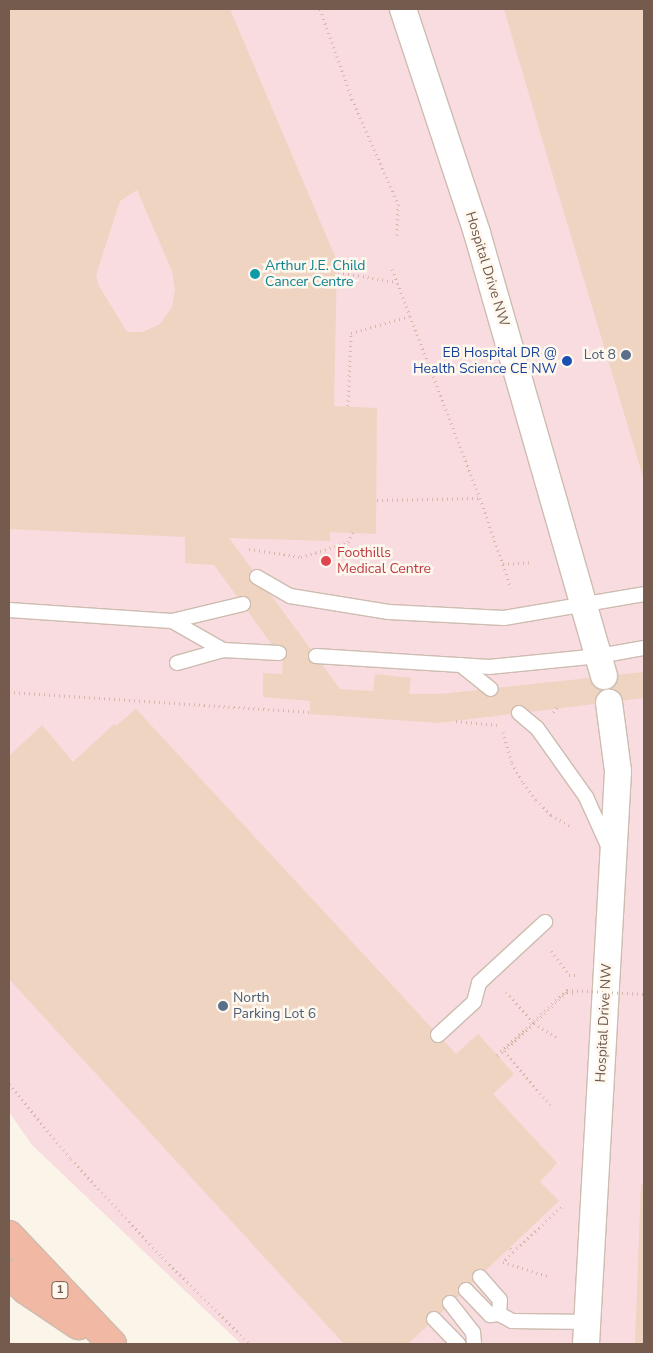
<!DOCTYPE html>
<html>
<head>
<meta charset="utf-8">
<style>
  body { margin:0 }
  #map { position:relative; width:653px; height:1353px; overflow:hidden; background:#fbf4e8; font-family:"Nunito Sans",sans-serif }
  div>[style] { position:absolute }
  .medical>* { inset:0; background:#f8dce0 }
  .building>* { inset:0; background:#efd4c2 }
  .path>* { height:3px; margin-top:-1.5px; transform-origin:0; background:repeating-linear-gradient(90deg,#d4b7a5 0 1px,transparent 0 5px) }
  .roads { filter:drop-shadow(1px 0 #cdbcaf) drop-shadow(-1px 0 #cdbcaf) drop-shadow(0 1px #cdbcaf) drop-shadow(0 -1px #cdbcaf) }
  .lane>* { height:14px; margin:-7px; padding:0 7px; transform-origin:7px; border-radius:7px; background:#fff }
  .street>* { height:26px; margin:-13px; padding:0 13px; transform-origin:13px; border-radius:13px; background:#fff }
  .highway>* { height:28px; margin:-14px; padding:0 14px; transform-origin:14px; border-radius:14px; background:#f1b8a4 }
  .path-bridge>* { height:3px; margin-top:-1.5px; transform-origin:0; background:repeating-linear-gradient(90deg,#d4b7a5 0 1px,transparent 0 5px) }
  .dots>* { width:14px; height:14px; translate:-50% -50%; box-sizing:border-box; border:2px solid #fef8ef; border-radius:50% }
  span { translate:-50% -50%; white-space:nowrap; text-align:center; line-height:1.15; -webkit-text-stroke:5px #fef8ef; paint-order:stroke }
  .shield-label span { padding:1px 4px; background:#fef8ef; border:1px solid; border-radius:4px; -webkit-text-stroke-width:0 }
  .shield-label { font-size:12px; color:#745b4e; font-weight:700 }
  .culture-label { font-size:14px; color:#0d838f }
  .left { translate:0 -50%; text-align:left }
  .street-label { font-size:14px; color:#745b4e }
  .transit-label { font-size:14px; color:#164399 }
  .right { translate:-100% -50%; text-align:right }
  .service-label { font-size:14px; color:#4e5e75 }
  .health-label { font-size:14px; color:#be3a42 }
  .frame { position:absolute; inset:0; border:10px solid #745b4e; pointer-events:none }
</style>
</head>
<body>
<div id="map">
  <div class="medical">
    <div style="clip-path:polygon(9px 9px,644px 9px,644px 1344px,241px 1344px,32px 1145px,9px 1112px)"></div>
  </div>
  <div class="building">
    <div style="clip-path:polygon(evenodd,9px 9px,230px 9px,337px 261px,334px 406px,377px 408px,376px 534px,330px 532px,330px 541px,229px 538px,340px 689px,373px 691px,375px 674px,411px 678px,409px 694px,440px 694px,644px 672px,644px 698px,438px 723px,310px 714px,310px 701px,263px 697px,263px 673px,282px 674px,283px 660px,214px 565px,185px 563px,185px 537px,9px 529px,9px 9px,137px 190px,172px 271px,175px 290px,172px 307px,160px 324px,143px 332px,127px 332px,99px 286px,96px 275px,120px 201px,137px 190px)"></div>
    <div style="clip-path:polygon(504px 9px,644px 9px,644px 480px,547px 156px)"></div>
    <div style="clip-path:polygon(136px 709px,456px 1054px,478px 1034px,514px 1074px,493px 1094px,557px 1163px,540px 1182px,559px 1201px,408px 1344px,344px 1344px,9px 979px,9px 756px,42px 725px,73px 762px,114px 724px,116px 726px)"></div>
    <div style="clip-path:polygon(641px 1184px,644px 1184px,644px 1344px,635px 1344px)"></div>
  </div>
  <div class="path">
    <div style="left:320px;top:9px;width:96px;rotate:70.4deg"></div>
    <div style="left:352px;top:99px;width:115px;rotate:66.3deg"></div>
    <div style="left:398px;top:204px;width:32px;rotate:92deg"></div>
    <div style="left:392px;top:269px;width:245px;rotate:69deg"></div>
    <div style="left:480px;top:498px;width:95px;rotate:71deg"></div>
    <div style="left:338px;top:272px;width:59px;rotate:9.8deg"></div>
    <div style="left:348px;top:406px;width:73px;rotate:-87.6deg"></div>
    <div style="left:351px;top:333px;width:61px;rotate:-16.1deg"></div>
    <div style="left:377px;top:500px;width:103px;rotate:-1.1deg"></div>
    <div style="left:249px;top:549px;width:53px;rotate:8.7deg"></div>
    <div style="left:301px;top:557px;width:49px;rotate:-17.7deg"></div>
    <div style="left:348px;top:542px;width:11px;rotate:-63deg"></div>
    <div style="left:503px;top:564px;width:26px;rotate:-4deg"></div>
    <div style="left:9px;top:692px;width:302px;rotate:3.8deg"></div>
    <div style="left:553px;top:712px;width:9px;rotate:-49deg"></div>
    <div style="left:456px;top:721px;width:41px;rotate:5.6deg"></div>
    <div style="left:503px;top:732px;width:32px;rotate:74deg"></div>
    <div style="left:512px;top:763px;width:23px;rotate:61deg"></div>
    <div style="left:523px;top:783px;width:21px;rotate:53deg"></div>
    <div style="left:536px;top:800px;width:21px;rotate:45deg"></div>
    <div style="left:551px;top:815px;width:22px;rotate:30deg"></div>
    <div style="left:551px;top:951px;width:30px;rotate:53deg"></div>
    <div style="left:569px;top:975px;width:8px"></div>
    <div style="left:506px;top:992px;width:42px;rotate:47.9deg"></div>
    <div style="left:534px;top:1023px;width:27px;rotate:33deg"></div>
    <div style="left:504px;top:1051px;width:86px;rotate:-43.1deg"></div>
    <div style="left:567px;top:992px;width:7px;rotate:8deg"></div>
    <div style="left:498px;top:1056px;width:8px;rotate:-40deg"></div>
    <div style="left:504px;top:1051px;width:72px;rotate:49.5deg"></div>
    <div style="left:9px;top:1084px;width:97px;rotate:50.4deg"></div>
    <div style="left:71px;top:1159px;width:134px;rotate:47.1deg"></div>
    <div style="left:162px;top:1257px;width:124px;rotate:44.7deg"></div>
    <div style="left:510px;top:1248px;width:5px;rotate:53deg"></div>
    <div style="left:513px;top:1252px;width:14px;rotate:135deg"></div>
    <div style="left:503px;top:1262px;width:49px;rotate:17.7deg"></div>
    <div style="left:513px;top:1252px;width:67px;rotate:-43.2deg"></div>
  </div>
  <div class="roads">
    <div class="lane">
      <div style="left:257px;top:577px;width:38px;rotate:30deg"></div>
      <div style="left:290px;top:596px;width:100px;rotate:9.2deg"></div>
      <div style="left:389px;top:612px;width:115px;rotate:3deg"></div>
      <div style="left:504px;top:618px;width:142px;rotate:-9.7deg"></div>
      <div style="left:9px;top:610px;width:163px;rotate:3.9deg"></div>
      <div style="left:172px;top:621px;width:73px;rotate:-13.5deg"></div>
      <div style="left:172px;top:621px;width:59px;rotate:29.6deg"></div>
      <div style="left:316px;top:656px;width:173px;rotate:3.6deg"></div>
      <div style="left:489px;top:667px;width:111px;rotate:-5.7deg"></div>
      <div style="left:599px;top:656px;width:46px;rotate:-10.1deg"></div>
      <div style="left:177px;top:663px;width:48px;rotate:-15.8deg"></div>
      <div style="left:223px;top:650px;width:56px;rotate:3.1deg"></div>
      <div style="left:461px;top:665px;width:38px;rotate:39deg"></div>
      <div style="left:519px;top:713px;width:23px;rotate:40deg"></div>
      <div style="left:537px;top:728px;width:85px;rotate:54.6deg"></div>
      <div style="left:586px;top:797px;width:56px;rotate:65.7deg"></div>
      <div style="left:438px;top:1035px;width:49px;rotate:-42.5deg"></div>
      <div style="left:474px;top:1002px;width:20px;rotate:-75deg"></div>
      <div style="left:479px;top:983px;width:90px;rotate:-42.7deg"></div>
      <div style="left:480px;top:1277px;width:30px;rotate:49deg"></div>
      <div style="left:500px;top:1300px;width:14px;rotate:94deg"></div>
      <div style="left:466px;top:1290px;width:35px;rotate:46deg"></div>
      <div style="left:490px;top:1315px;width:9px;rotate:-6deg"></div>
      <div style="left:499px;top:1314px;width:15px;rotate:28deg"></div>
      <div style="left:512px;top:1321px;width:75px;rotate:0.8deg"></div>
      <div style="left:450px;top:1303px;width:37px;rotate:52deg"></div>
      <div style="left:473px;top:1332px;width:12px;rotate:85deg"></div>
      <div style="left:434px;top:1319px;width:35px;rotate:46deg"></div>
    </div>
    <div class="street">
      <div style="left:403px;top:9px;width:236px;rotate:71.7deg"></div>
      <div style="left:477px;top:233px;width:461px;rotate:74deg"></div>
      <div style="left:586px;top:1344px;width:574px;rotate:-86.8deg"></div>
      <div style="left:618px;top:771px;width:69px;rotate:-97.5deg"></div>
    </div>
    <div class="highway">
      <div style="left:9px;top:1235px;width:150px;rotate:46.6deg"></div>
      <div style="left:9px;top:1274px;width:23px;rotate:43deg"></div>
      <div style="left:26px;top:1290px;width:63px;rotate:33.9deg"></div>
    </div>
  </div>
  <div class="path-bridge">
    <div style="left:497px;top:1055px;width:96px;rotate:-42.9deg"></div>
    <div style="left:567px;top:990px;width:77px;rotate:3deg"></div>
  </div>
  <div class="dots">
    <div style="left:255px;top:274px;background:#0f9aa8"></div>
    <div style="left:626px;top:355px;background:#5c6f8a"></div>
    <div style="left:567px;top:361px;background:#1a4fb4"></div>
    <div style="left:326px;top:561px;background:#e0444e"></div>
    <div style="left:223px;top:1006px;background:#5c6f8a"></div>
  </div>
  <div class="shield-label">
    <span style="left:60px;top:1290px">1</span>
  </div>
  <div class="culture-label">
    <span class="left" style="left:265px;top:274px">Arthur J.E. Child<br>Cancer Centre</span>
  </div>
  <div class="street-label">
    <span style="left:487px;top:269px;rotate:73deg">Hospital Drive NW</span>
    <span style="left:604px;top:1023px;rotate:-87deg">Hospital Drive NW</span>
  </div>
  <div class="transit-label">
    <span class="right" style="left:557px;top:361px">EB Hospital DR @<br>Health Science CE NW</span>
  </div>
  <div class="service-label">
    <span class="right" style="left:616px;top:355px">Lot 8</span>
    <span class="left" style="left:233px;top:1006px">North<br>Parking Lot 6</span>
  </div>
  <div class="health-label">
    <span class="left" style="left:337px;top:561px">Foothills<br>Medical Centre</span>
  </div>
  <div class="frame"></div>
</div>
</body>
</html>
